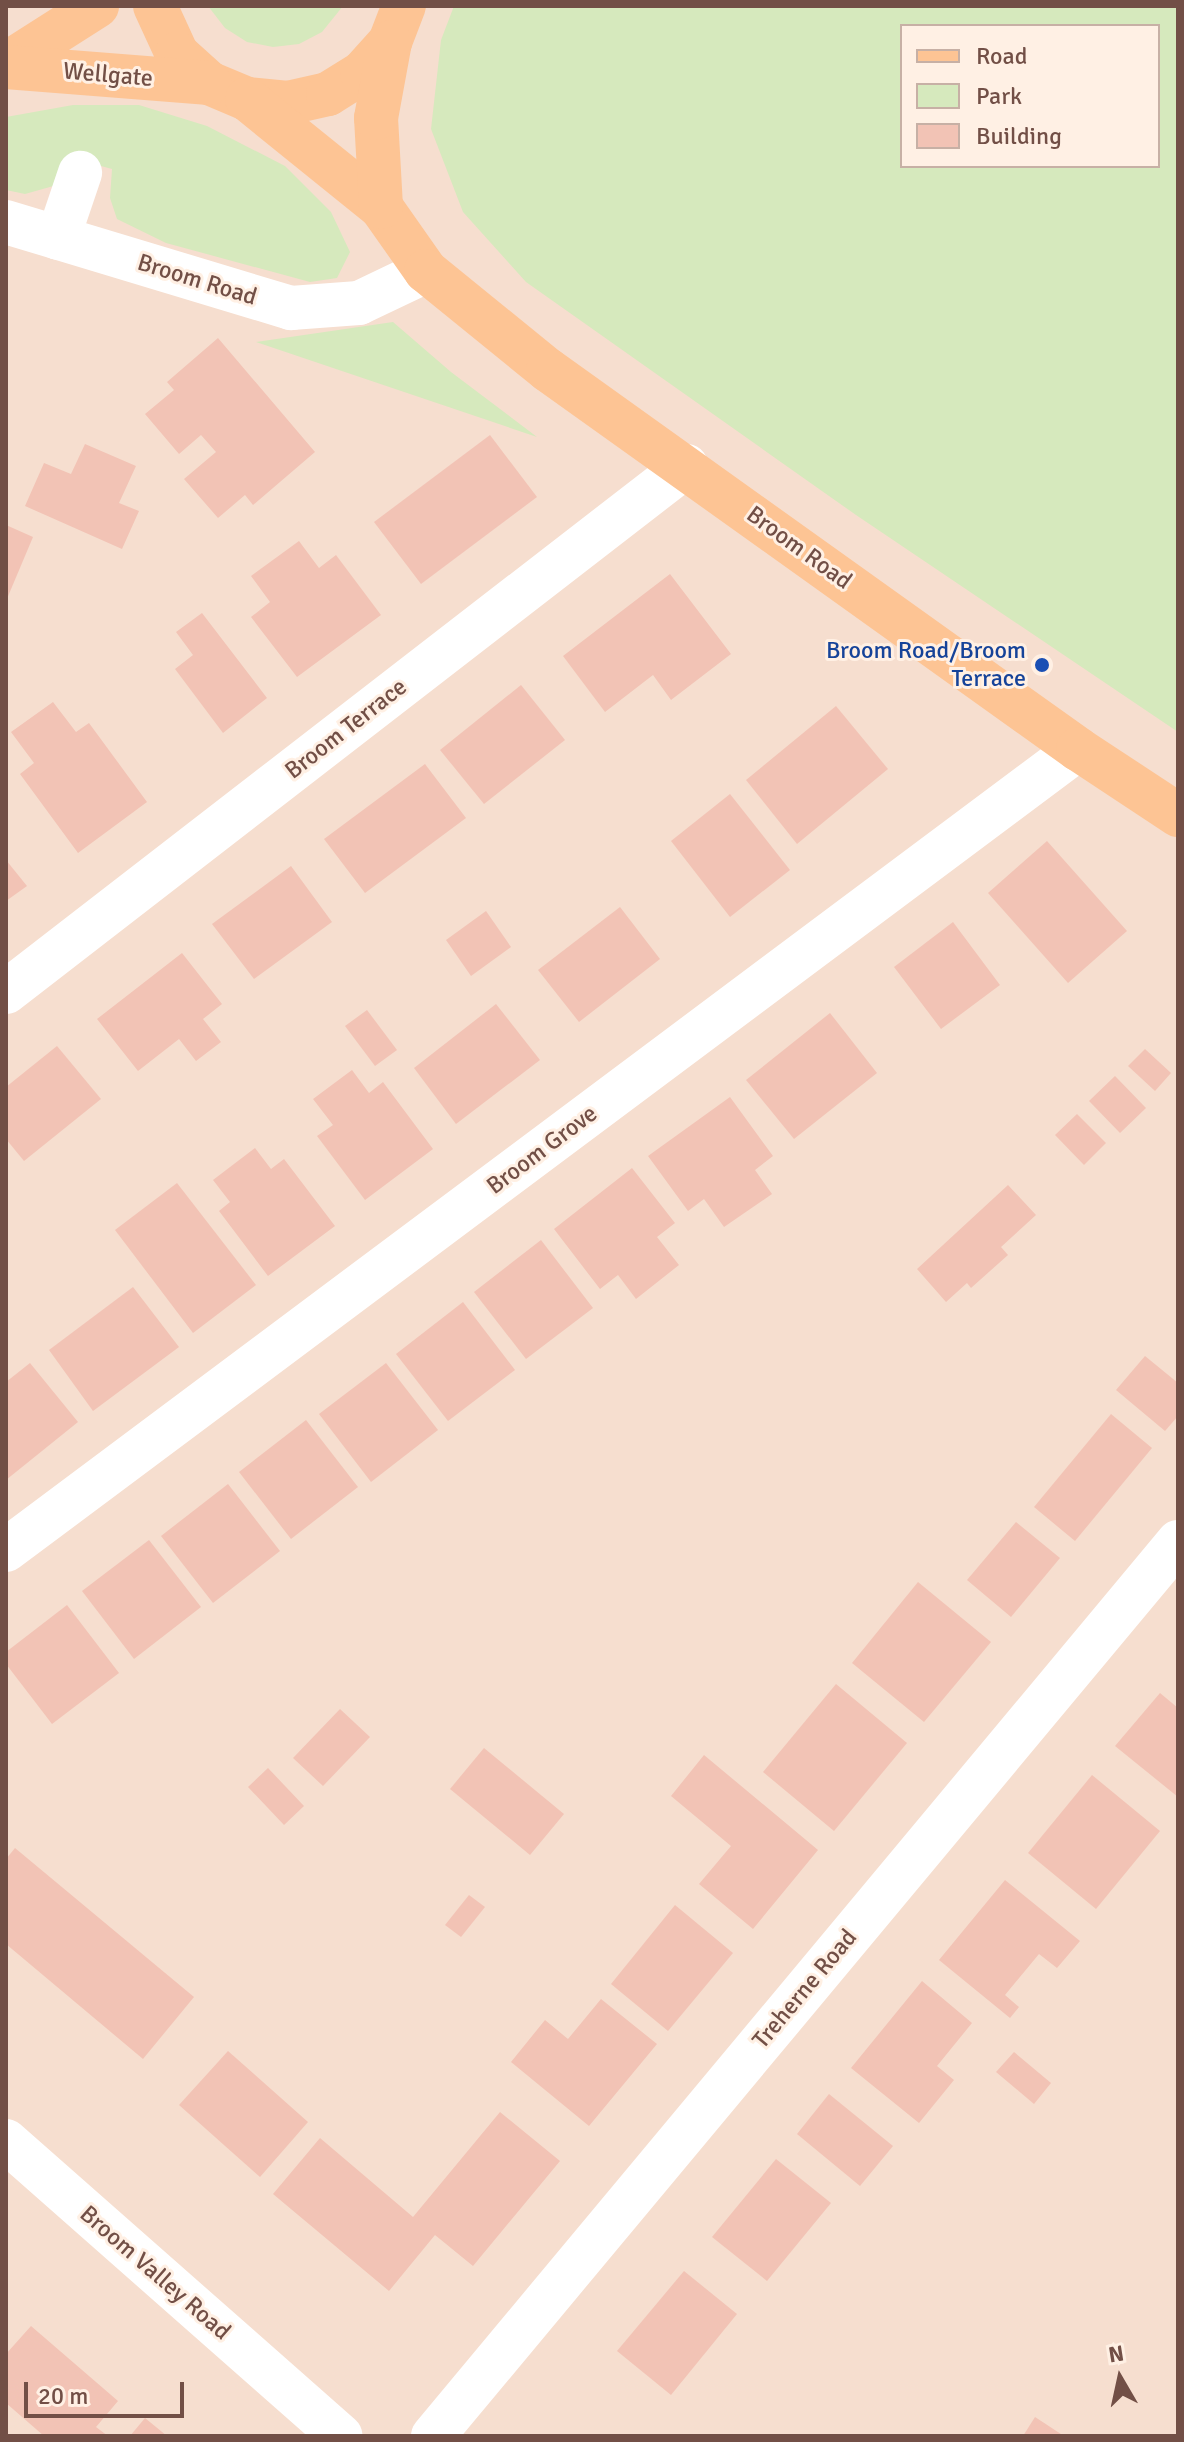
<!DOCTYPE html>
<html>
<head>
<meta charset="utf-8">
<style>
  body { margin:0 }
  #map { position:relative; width:1184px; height:2442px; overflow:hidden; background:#fcebde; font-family:Signika,sans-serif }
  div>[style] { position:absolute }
  .residential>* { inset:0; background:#f6decf }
  .green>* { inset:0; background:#d6e9bd }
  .building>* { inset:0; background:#f2c3b5 }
  .minor>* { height:44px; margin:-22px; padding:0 22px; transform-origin:22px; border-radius:22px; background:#fff }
  .major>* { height:44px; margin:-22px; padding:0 22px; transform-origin:22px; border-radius:22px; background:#fdc494 }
  .dots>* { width:22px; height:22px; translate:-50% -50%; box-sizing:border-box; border:4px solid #fff0e4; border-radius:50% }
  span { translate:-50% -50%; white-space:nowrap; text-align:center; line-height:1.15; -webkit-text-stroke:6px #fff0e4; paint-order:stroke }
  .street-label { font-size:24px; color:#724f46 }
  .transit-label { font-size:24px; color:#164399 }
  .right { translate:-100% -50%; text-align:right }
  .frame { position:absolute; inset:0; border:8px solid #724f46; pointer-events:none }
  .legend { position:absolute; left:900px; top:24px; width:260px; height:144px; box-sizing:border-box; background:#fff0e4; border:2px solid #c7b0a5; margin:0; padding:10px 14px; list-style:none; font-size:24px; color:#724f46 }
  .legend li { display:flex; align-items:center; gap:16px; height:40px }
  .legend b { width:40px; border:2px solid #c7b0a5 }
  .north { position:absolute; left:1080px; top:2338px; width:80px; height:80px; -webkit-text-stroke:6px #fff0e4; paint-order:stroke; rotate:351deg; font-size:22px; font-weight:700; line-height:32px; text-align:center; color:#724f46 }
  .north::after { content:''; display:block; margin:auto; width:28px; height:36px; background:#724f46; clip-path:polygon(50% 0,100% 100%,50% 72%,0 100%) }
  .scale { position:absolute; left:24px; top:2382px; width:160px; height:36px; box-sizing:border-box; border:4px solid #724f46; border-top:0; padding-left:10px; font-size:24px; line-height:28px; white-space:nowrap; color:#724f46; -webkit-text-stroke:6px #fff0e4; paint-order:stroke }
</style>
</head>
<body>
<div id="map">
  <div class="residential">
    <div style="clip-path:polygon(evenodd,6px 6px,1178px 6px,1178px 2436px,6px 2436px,6px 6px,902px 26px,1158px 26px,1158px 166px,902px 166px,902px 26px)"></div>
  </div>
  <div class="green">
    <div style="clip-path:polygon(208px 6px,343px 6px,322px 32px,299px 44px,273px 47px,247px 42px,225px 28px)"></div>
    <div style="clip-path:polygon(evenodd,454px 6px,1178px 6px,1178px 732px,856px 515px,526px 282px,463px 212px,431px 129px,441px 40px,454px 6px,902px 26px,1158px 26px,1158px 166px,902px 166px,902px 26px)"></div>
    <div style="clip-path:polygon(73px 105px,139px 105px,207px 126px,285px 166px,331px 212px,350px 252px,337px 278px,310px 282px,166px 243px,117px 219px,110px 198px,112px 169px,72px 158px,57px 185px,25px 194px,6px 190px,6px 117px)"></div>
    <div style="clip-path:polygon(393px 322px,451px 372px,537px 437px,256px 342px)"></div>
  </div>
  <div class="building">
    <div style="clip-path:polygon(218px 338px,315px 452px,253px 505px,245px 495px,218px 518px,184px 479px,216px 452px,201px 435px,179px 454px,145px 414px,174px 390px,167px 382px)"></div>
    <div style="clip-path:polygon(490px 435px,537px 497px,421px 584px,374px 522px)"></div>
    <div style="clip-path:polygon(85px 444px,136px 466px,119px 503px,139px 511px,122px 549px,25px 506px,44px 463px,71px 474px)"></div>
    <div style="clip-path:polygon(6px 525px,33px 537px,6px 601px)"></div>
    <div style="clip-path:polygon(299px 541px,319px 568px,336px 555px,381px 615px,297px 677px,251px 617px,270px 602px,251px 576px)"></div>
    <div style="clip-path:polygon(670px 574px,731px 654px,671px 700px,653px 675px,605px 712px,563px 656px)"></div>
    <div style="clip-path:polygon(202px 613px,267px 698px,223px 733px,175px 669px,193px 655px,176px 632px)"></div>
    <div style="clip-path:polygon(521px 685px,565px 740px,484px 804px,440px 750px)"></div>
    <div style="clip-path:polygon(53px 702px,76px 732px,89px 723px,147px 802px,78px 853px,20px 774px,34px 763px,11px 732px)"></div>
    <div style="clip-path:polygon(836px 706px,888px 769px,797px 844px,746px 780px)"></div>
    <div style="clip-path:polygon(425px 764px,466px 818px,365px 893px,324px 839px)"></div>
    <div style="clip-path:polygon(730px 794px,790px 870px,730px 917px,671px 841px)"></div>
    <div style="clip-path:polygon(1047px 841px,1127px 931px,1068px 983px,988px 893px)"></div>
    <div style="clip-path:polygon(6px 860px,27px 886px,6px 901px)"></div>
    <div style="clip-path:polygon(291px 866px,332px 922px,254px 979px,212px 924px)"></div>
    <div style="clip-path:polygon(620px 907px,660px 959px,579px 1022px,538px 970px)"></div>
    <div style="clip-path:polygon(486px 911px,511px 947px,471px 976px,446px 940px)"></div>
    <div style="clip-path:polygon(953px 922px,1000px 985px,941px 1029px,894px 967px)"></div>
    <div style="clip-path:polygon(182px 953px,222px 1004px,203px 1019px,221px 1042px,196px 1061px,179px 1039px,138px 1071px,97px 1019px)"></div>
    <div style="clip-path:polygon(496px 1004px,540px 1060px,456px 1124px,414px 1068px)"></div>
    <div style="clip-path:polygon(367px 1010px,397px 1050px,375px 1066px,345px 1026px)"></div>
    <div style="clip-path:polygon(830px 1013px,877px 1073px,794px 1139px,746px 1080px)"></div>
    <div style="clip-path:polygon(57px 1046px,101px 1099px,24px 1161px,6px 1139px,6px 1087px)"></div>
    <div style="clip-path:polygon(1145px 1049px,1171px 1073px,1155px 1091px,1128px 1066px)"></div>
    <div style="clip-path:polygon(352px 1070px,369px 1093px,383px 1082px,433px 1149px,365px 1200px,317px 1136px,333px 1125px,313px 1099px)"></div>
    <div style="clip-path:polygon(1115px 1076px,1146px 1108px,1120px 1133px,1089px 1101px)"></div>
    <div style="clip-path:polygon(730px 1097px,773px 1156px,755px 1170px,772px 1194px,724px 1227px,704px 1199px,688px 1211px,648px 1156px)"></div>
    <div style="clip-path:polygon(1077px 1114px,1106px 1143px,1084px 1165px,1055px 1135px)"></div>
    <div style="clip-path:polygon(255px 1148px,271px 1169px,284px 1159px,335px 1226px,268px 1276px,219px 1211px,230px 1202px,213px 1180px)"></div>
    <div style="clip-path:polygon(632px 1168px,675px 1223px,657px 1237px,679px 1265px,636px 1299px,618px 1275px,600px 1289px,554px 1229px)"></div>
    <div style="clip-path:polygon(177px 1183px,256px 1285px,193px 1333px,115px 1230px)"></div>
    <div style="clip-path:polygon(1008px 1185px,1036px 1215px,1001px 1247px,1008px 1255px,971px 1288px,967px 1283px,946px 1302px,917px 1269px)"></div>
    <div style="clip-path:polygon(541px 1240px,593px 1308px,526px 1359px,474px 1292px)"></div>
    <div style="clip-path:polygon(133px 1287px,179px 1347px,93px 1411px,49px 1350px)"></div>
    <div style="clip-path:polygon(463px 1302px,515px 1370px,448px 1421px,396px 1354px)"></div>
    <div style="clip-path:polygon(1145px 1356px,1178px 1383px,1178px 1416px,1165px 1431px,1116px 1390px)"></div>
    <div style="clip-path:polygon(30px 1363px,78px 1422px,6px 1480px,6px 1382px)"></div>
    <div style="clip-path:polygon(386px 1363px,438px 1430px,371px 1482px,319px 1414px)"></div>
    <div style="clip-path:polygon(1111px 1414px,1152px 1448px,1075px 1541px,1034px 1507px)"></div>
    <div style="clip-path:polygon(306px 1420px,358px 1487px,291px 1539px,239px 1472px)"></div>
    <div style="clip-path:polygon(228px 1484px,280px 1551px,213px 1603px,161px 1536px)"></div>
    <div style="clip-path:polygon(1016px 1522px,1060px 1558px,1011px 1617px,967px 1580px)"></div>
    <div style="clip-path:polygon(149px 1540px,201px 1607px,134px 1659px,82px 1591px)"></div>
    <div style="clip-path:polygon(918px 1582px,991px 1642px,924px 1722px,852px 1663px)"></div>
    <div style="clip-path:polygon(67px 1605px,119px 1673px,52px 1724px,6px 1664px,6px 1652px)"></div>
    <div style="clip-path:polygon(836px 1684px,907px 1743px,834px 1831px,763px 1772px)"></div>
    <div style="clip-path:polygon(1160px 1693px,1178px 1708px,1178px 1797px,1115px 1746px)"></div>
    <div style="clip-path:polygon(340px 1709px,370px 1737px,323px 1786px,293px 1758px)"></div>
    <div style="clip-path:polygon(484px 1748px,564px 1814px,530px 1855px,450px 1789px)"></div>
    <div style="clip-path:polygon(704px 1755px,818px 1850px,753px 1929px,699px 1884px,731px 1846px,671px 1796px)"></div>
    <div style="clip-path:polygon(268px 1768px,304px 1806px,284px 1825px,248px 1787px)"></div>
    <div style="clip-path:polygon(1092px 1775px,1160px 1831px,1096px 1909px,1028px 1853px)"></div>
    <div style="clip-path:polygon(15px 1848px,194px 1997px,143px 2059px,6px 1944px,6px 1859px)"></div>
    <div style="clip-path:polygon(1005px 1880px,1080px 1941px,1057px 1968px,1039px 1954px,1005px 1995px,1019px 2007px,1010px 2018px,939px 1960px)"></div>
    <div style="clip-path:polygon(469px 1895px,485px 1907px,461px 1937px,445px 1925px)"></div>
    <div style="clip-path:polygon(675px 1905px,733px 1953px,668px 2031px,611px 1984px)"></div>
    <div style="clip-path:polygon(922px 1981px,972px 2023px,937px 2066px,954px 2080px,919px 2123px,851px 2068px)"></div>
    <div style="clip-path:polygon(601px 1999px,657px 2044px,589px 2126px,511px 2062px,545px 2020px,568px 2039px)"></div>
    <div style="clip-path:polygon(228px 2051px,308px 2122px,260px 2177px,179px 2105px)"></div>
    <div style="clip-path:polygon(1014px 2052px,1051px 2083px,1034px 2104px,996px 2072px)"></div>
    <div style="clip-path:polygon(829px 2094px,893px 2146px,860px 2186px,797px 2134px)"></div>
    <div style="clip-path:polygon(500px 2112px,560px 2161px,473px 2266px,435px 2235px,389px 2291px,273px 2194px,320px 2138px,413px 2217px)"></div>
    <div style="clip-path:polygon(776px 2159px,831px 2203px,767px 2281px,712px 2237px)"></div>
    <div style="clip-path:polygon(684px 2271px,737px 2314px,671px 2395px,617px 2351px)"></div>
    <div style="clip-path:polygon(31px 2326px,118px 2401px,96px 2427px,108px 2436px,44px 2436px,6px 2403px,6px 2354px)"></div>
    <div style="clip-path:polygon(1035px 2417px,1064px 2436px,1023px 2436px)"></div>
    <div style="clip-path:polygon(145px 2418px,167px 2436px,130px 2436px)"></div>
  </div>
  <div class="minor">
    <div style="left:6px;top:222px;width:298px;rotate:16.8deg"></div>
    <div style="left:291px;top:308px;width:68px;rotate:-4.2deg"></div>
    <div style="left:359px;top:303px;width:74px;rotate:-25.5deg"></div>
    <div style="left:58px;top:238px;width:69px;rotate:-71.3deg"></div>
    <div style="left:6px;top:992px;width:860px;rotate:-37.72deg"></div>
    <div style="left:6px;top:1550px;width:1338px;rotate:-36.77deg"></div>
    <div style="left:6px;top:2141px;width:446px;rotate:41.4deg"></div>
    <div style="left:433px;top:2436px;width:1164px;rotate:-50.19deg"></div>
  </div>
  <div class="major">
    <div style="left:155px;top:6px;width:53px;rotate:65.4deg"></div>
    <div style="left:177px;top:54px;width:43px;rotate:42.2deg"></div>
    <div style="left:209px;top:83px;width:41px;rotate:22.8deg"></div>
    <div style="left:247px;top:99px;width:41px;rotate:5.6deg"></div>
    <div style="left:288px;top:103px;width:41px;rotate:-12.7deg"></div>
    <div style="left:328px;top:94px;width:40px;rotate:-32deg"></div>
    <div style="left:362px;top:73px;width:42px;rotate:-47.9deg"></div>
    <div style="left:390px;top:42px;width:39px;rotate:-69deg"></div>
    <div style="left:6px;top:64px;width:108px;rotate:-32.5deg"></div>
    <div style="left:6px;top:67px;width:204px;rotate:4.5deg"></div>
    <div style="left:247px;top:99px;width:172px;rotate:38.9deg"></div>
    <div style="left:381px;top:207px;width:78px;rotate:54.9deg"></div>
    <div style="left:426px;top:271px;width:157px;rotate:39.1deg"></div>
    <div style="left:548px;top:370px;width:652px;rotate:35.57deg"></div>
    <div style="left:1078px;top:749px;width:120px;rotate:33.4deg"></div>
    <div style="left:381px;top:207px;width:89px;rotate:-93.2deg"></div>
    <div style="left:376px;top:118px;width:77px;rotate:-79.6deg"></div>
  </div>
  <div class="dots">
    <div style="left:1042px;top:665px;background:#1a4fb4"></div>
  </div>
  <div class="street-label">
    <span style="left:108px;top:75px;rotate:5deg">Wellgate</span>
    <span style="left:197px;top:280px;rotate:17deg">Broom Road</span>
    <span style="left:799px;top:548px;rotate:36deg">Broom Road</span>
    <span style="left:346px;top:729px;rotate:-38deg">Broom Terrace</span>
    <span style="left:542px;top:1150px;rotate:-37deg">Broom Grove</span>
    <span style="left:805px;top:1989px;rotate:-50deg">Treherne Road</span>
    <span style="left:155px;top:2273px;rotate:41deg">Broom Valley Road</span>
  </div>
  <div class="transit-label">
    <span class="right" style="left:1026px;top:665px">Broom Road/Broom<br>Terrace</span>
  </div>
  <div class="frame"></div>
  <ul class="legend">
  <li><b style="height:10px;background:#fdc494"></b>Road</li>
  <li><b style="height:22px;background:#d6e9bd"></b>Park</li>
  <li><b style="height:22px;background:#f2c3b5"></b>Building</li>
  </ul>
  <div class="north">N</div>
  <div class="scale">20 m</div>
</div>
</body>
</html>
